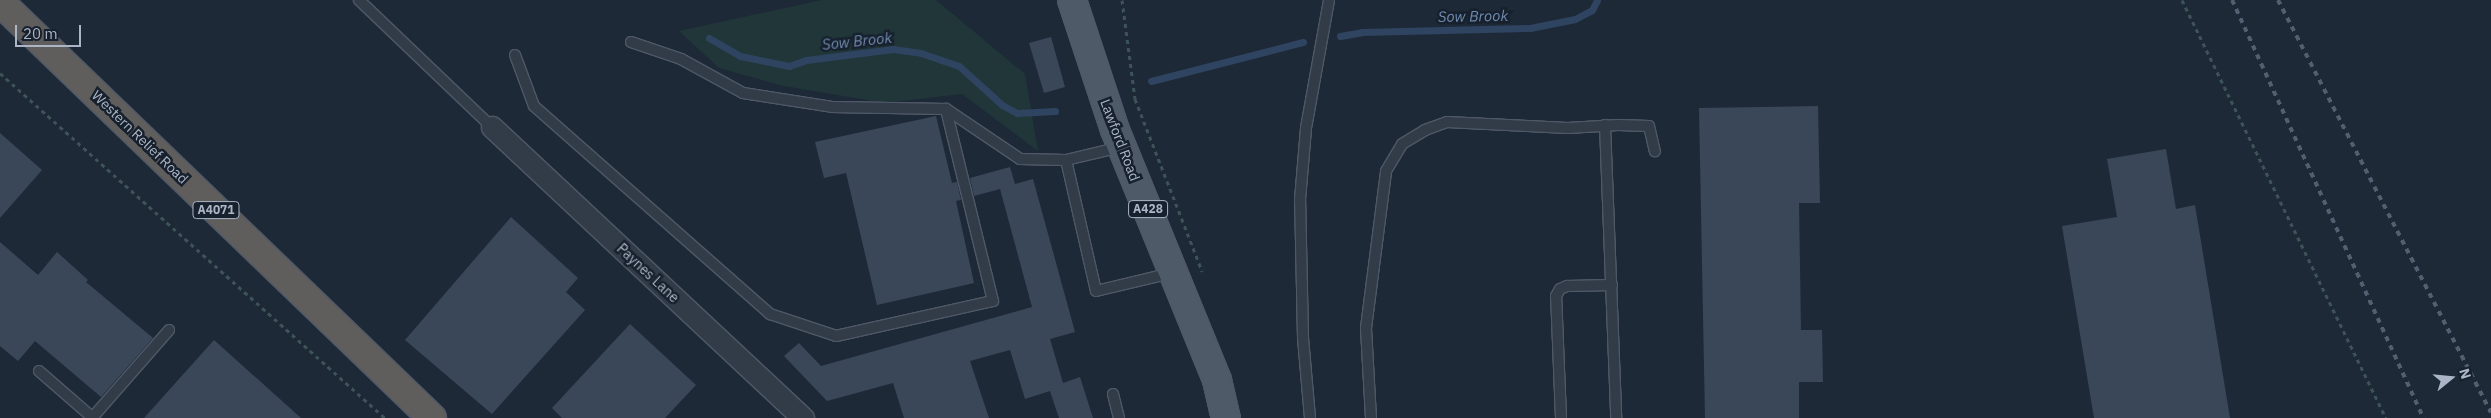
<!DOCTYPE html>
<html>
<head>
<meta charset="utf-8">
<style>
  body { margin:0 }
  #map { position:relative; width:2491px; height:418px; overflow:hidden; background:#1e2938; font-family:"IBM Plex Sans",sans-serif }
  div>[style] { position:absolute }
  .green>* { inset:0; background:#203639 }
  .stream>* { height:7px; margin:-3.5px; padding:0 3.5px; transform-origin:3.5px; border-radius:3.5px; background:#2f4461 }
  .building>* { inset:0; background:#3a4759 }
  .path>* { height:3px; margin-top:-1.5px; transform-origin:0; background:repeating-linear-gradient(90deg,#3d5357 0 4px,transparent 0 8px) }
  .roads { filter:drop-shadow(1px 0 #4f5867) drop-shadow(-1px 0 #4f5867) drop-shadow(0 1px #4f5867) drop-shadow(0 -1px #4f5867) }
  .service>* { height:10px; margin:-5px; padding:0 5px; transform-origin:5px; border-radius:5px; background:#323b48 }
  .minor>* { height:21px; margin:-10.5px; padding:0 10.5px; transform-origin:10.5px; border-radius:10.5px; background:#323b48 }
  .primary>* { height:28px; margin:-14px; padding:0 14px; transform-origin:14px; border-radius:14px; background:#4f5a69 }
  .trunk>* { height:28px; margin:-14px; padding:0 14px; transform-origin:14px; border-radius:14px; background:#5f5e5c }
  .rail>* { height:4px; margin-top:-2px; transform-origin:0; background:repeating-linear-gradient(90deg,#535f70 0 5px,transparent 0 10px) }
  span { translate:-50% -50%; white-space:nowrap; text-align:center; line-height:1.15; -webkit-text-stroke:5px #17202d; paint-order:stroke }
  .shield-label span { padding:1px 4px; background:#17202d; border:1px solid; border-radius:4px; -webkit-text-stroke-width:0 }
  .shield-label { font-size:12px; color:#abb5c6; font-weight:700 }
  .street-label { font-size:14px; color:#abb5c6 }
  .water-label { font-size:15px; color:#718cb1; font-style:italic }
  .north { position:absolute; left:2426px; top:353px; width:50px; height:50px; -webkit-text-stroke:4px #17202d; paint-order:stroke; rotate:73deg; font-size:14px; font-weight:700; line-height:20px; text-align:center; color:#abb5c6 }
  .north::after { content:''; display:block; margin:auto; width:18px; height:22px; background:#abb5c6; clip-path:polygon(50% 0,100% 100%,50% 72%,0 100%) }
  .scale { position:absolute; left:15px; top:25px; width:66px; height:22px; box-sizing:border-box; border:2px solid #abb5c6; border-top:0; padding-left:6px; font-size:15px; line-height:18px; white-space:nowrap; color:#abb5c6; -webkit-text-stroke:4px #17202d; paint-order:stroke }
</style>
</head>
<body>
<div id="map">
  <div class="green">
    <div style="clip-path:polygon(822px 0,936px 0,1025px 74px,1038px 151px,962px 94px,885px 103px,784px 86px,719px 68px,679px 31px)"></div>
  </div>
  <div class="stream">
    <div style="left:1340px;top:36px;width:22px;rotate:-10deg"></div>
    <div style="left:1362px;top:32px;width:168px;rotate:-1.4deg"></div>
    <div style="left:1530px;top:28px;width:46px;rotate:-11.3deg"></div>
    <div style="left:1575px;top:19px;width:19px;rotate:-28deg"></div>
    <div style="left:1592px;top:10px;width:11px;rotate:-63deg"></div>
    <div style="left:709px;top:38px;width:36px;rotate:30deg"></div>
    <div style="left:740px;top:56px;width:50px;rotate:11.5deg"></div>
    <div style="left:789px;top:66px;width:18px;rotate:-19deg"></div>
    <div style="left:806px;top:60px;width:88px;rotate:-7.2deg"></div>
    <div style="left:893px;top:49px;width:28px;rotate:8deg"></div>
    <div style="left:921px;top:53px;width:40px;rotate:18.9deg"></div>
    <div style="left:959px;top:66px;width:58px;rotate:42.2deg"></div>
    <div style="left:1002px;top:105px;width:17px;rotate:28deg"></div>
    <div style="left:1017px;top:113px;width:38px;rotate:-3deg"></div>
    <div style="left:1151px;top:81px;width:157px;rotate:-14.4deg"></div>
  </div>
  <div class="building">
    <div style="clip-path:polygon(1051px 37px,1065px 87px,1044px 93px,1029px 43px)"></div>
    <div style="clip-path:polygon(1818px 106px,1820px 203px,1799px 203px,1801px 330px,1822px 330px,1823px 382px,1799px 382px,1799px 418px,1705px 418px,1699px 108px)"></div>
    <div style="clip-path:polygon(936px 116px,952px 183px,957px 182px,961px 200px,956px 201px,974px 283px,877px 305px,846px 173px,824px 178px,815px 142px)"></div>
    <div style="clip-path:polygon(0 133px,42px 170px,0 218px)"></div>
    <div style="clip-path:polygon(2166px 149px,2176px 209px,2195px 205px,2230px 418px,2094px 418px,2062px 226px,2117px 217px,2107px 159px)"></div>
    <div style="clip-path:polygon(1010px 167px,1015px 184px,1033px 179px,1075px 332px,1050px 339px,1063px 383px,1080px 377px,1093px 418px,1059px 418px,1050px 391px,1025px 399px,1010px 350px,970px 361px,989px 418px,904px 418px,893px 383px,827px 401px,784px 356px,799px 343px,821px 366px,1032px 307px,1000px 189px,974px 196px,970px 178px)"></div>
    <div style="clip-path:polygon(511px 217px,578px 278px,566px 292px,585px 310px,492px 414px,405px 340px)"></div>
    <div style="clip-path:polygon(0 242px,38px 275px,57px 252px,88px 280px,86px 282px,153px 338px,101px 397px,35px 341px,18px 361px,0 346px)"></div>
    <div style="clip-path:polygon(630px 324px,696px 385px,665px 418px,562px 418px,552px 408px)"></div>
    <div style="clip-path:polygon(214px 340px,301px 418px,144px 418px)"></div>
  </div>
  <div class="path">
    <div style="left:1122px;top:0;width:100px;rotate:82.5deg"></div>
    <div style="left:1135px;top:99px;width:185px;rotate:68.7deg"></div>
    <div style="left:2182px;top:0;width:465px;rotate:64deg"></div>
    <div style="left:0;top:73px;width:517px;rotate:41.86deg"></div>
  </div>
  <div class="roads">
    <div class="service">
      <div style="left:359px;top:0;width:184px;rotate:43.7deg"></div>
      <div style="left:631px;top:42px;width:53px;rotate:18.8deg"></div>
      <div style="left:681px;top:59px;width:71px;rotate:28.7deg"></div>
      <div style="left:743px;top:93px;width:90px;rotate:8.9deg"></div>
      <div style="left:832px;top:107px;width:114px;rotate:1deg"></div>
      <div style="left:946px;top:109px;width:89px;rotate:34deg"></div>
      <div style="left:1020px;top:159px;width:46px;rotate:1.2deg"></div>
      <div style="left:1066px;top:160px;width:57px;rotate:-13.3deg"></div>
      <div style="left:515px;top:55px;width:54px;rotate:69.6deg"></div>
      <div style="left:534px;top:106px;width:315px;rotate:41.4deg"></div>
      <div style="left:770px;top:314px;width:70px;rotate:18.4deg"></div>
      <div style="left:836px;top:336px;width:161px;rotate:-12.6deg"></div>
      <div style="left:993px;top:301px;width:198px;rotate:-103.8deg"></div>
      <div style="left:1605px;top:125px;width:293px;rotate:87.8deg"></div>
      <div style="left:1066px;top:160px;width:134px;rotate:77.1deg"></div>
      <div style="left:1096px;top:291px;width:77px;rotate:-13.5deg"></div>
      <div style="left:39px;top:371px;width:72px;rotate:41deg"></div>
      <div style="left:1113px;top:394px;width:25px;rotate:76deg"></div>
      <div style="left:92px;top:418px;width:117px;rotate:-48.8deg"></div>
      <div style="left:1310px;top:418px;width:80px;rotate:-95deg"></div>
      <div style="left:1303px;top:338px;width:138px;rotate:-91.2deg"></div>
      <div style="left:1300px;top:200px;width:72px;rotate:-85.2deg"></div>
      <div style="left:1306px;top:128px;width:130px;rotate:-79.8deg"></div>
      <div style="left:1371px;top:418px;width:90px;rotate:-93.2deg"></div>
      <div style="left:1366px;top:328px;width:158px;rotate:-82.7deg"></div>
      <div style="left:1386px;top:171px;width:31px;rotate:-59deg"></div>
      <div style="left:1402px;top:144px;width:27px;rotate:-31deg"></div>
      <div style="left:1425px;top:130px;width:23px;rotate:-20deg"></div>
      <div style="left:1447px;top:122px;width:121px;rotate:2.8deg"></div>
      <div style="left:1568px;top:128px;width:50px;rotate:-3.4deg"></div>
      <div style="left:1618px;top:125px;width:31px;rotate:2deg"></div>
      <div style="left:1649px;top:126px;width:26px;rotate:77deg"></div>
      <div style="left:1561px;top:418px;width:122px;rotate:-92.3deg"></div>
      <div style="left:1556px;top:296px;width:8px;rotate:-60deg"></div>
      <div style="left:1560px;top:289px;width:8px;rotate:-23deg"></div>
      <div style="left:1567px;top:286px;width:45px;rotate:-1.3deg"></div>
    </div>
    <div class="minor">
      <div style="left:492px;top:127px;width:426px;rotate:43.1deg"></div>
    </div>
    <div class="primary">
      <div style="left:1072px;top:0;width:137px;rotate:71.7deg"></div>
      <div style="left:1115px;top:130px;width:270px;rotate:67.8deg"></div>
      <div style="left:1217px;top:380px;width:39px;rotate:77deg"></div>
    </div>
    <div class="trunk">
      <div style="left:0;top:2px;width:600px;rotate:43.92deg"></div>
    </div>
  </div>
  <div class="rail">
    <div style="left:2232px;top:0;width:460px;rotate:65.4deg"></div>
    <div style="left:2278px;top:0;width:464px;rotate:62.7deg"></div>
  </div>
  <div class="shield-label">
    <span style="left:1148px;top:209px">A428</span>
    <span style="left:216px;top:210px">A4071</span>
  </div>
  <div class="street-label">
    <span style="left:140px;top:137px;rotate:44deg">Western Relief Road</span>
    <span style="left:1120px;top:140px;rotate:69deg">Lawford Road</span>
    <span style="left:648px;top:273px;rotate:43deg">Paynes Lane</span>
  </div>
  <div class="water-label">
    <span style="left:1473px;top:16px;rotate:-1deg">Sow Brook</span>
    <span style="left:857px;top:41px;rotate:-6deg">Sow Brook</span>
  </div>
  <div class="north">N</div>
  <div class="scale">20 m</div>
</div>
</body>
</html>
